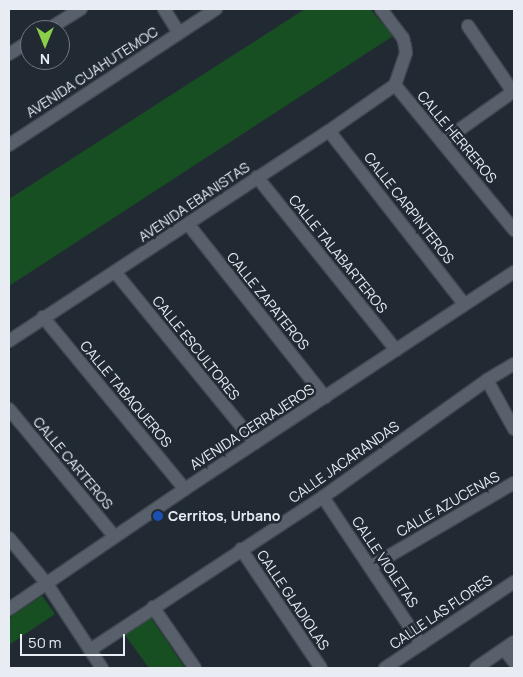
<!DOCTYPE html>
<html>
<head>
<meta charset="utf-8">
<style>
  body { margin:0 }
  #map { position:relative; width:523px; height:677px; overflow:hidden; background:#212a33; font-family:Manrope,sans-serif }
  div>[style] { position:absolute }
  .green>* { inset:0; background:#174f22 }
  .roads { filter:drop-shadow(1px 0 #40474f) drop-shadow(-1px 0 #40474f) drop-shadow(0 1px #40474f) drop-shadow(0 -1px #40474f) }
  .minor>* { height:12px; margin:-6px; padding:0 6px; transform-origin:6px; border-radius:6px; background:#57606b }
  .dots>* { width:14px; height:14px; translate:-50% -50%; box-sizing:border-box; border:2px solid #212a33; border-radius:50% }
  span { translate:-50% -50%; white-space:nowrap; text-align:center; line-height:1.15; -webkit-text-stroke:5px #212a33; paint-order:stroke }
  .street-label { font-size:14px; color:#e7edf3 }
  .poi-label { font-size:14px; color:#e7edf3; font-weight:700 }
  .left { translate:0 -50%; text-align:left }
  .frame { position:absolute; inset:0; border:10px solid #e7edf3; pointer-events:none }
  .north { position:absolute; left:20px; top:20px; width:50px; height:50px; box-sizing:border-box; background:#212a33; border:1px solid #707880; border-radius:50%; rotate:180deg; font-size:14px; font-weight:700; line-height:20px; text-align:center; color:#e7edf3 }
  .north::after { content:''; display:block; margin:auto; width:18px; height:22px; background:#8bce47; clip-path:polygon(50% 0,100% 100%,50% 72%,0 100%) }
  .scale { position:absolute; left:20px; top:634px; width:105px; height:22px; box-sizing:border-box; border:2px solid #e7edf3; border-top:0; padding-left:6px; font-size:15px; line-height:18px; white-space:nowrap; color:#e7edf3; -webkit-text-stroke:4px #212a33; paint-order:stroke }
</style>
</head>
<body>
<div id="map">
  <div class="green">
    <div style="clip-path:polygon(305px 9px,370px 9px,393px 36px,9px 286px,9px 199px)"></div>
    <div style="clip-path:polygon(42px 596px,55px 614px,9px 645px,9px 618px)"></div>
    <div style="clip-path:polygon(151px 618px,185px 668px,149px 668px,125px 635px)"></div>
  </div>
  <div class="roads">
    <div class="minor">
      <div style="left:164px;top:9px;width:28px;rotate:58deg"></div>
      <div style="left:381px;top:9px;width:36px;rotate:53deg"></div>
      <div style="left:403px;top:38px;width:8px;rotate:76deg"></div>
      <div style="left:405px;top:46px;width:7px;rotate:82deg"></div>
      <div style="left:406px;top:53px;width:34px;rotate:109deg"></div>
      <div style="left:468px;top:26px;width:80px;rotate:55.7deg"></div>
      <div style="left:47px;top:30px;width:40px;rotate:-32deg"></div>
      <div style="left:9px;top:54px;width:25px;rotate:-32deg"></div>
      <div style="left:395px;top:85px;width:188px;rotate:50.6deg"></div>
      <div style="left:329px;top:131px;width:219px;rotate:52deg"></div>
      <div style="left:442px;top:142px;width:88px;rotate:-35.3deg"></div>
      <div style="left:9px;top:145px;width:248px;rotate:-33.3deg"></div>
      <div style="left:257px;top:177px;width:222px;rotate:51.2deg"></div>
      <div style="left:188px;top:224px;width:221px;rotate:51.6deg"></div>
      <div style="left:115px;top:272px;width:221px;rotate:50.7deg"></div>
      <div style="left:43px;top:317px;width:223px;rotate:50.5deg"></div>
      <div style="left:9px;top:341px;width:383px;rotate:-33.3deg"></div>
      <div style="left:329px;top:131px;width:80px;rotate:-34.9deg"></div>
      <div style="left:487px;top:380px;width:56px;rotate:61.1deg"></div>
      <div style="left:9px;top:409px;width:165px;rotate:50.4deg"></div>
      <div style="left:323px;top:497px;width:177px;rotate:56.3deg"></div>
      <div style="left:9px;top:538px;width:60px;rotate:50.4deg"></div>
      <div style="left:47px;top:584px;width:100px;rotate:56.8deg"></div>
      <div style="left:241px;top:549px;width:143px;rotate:56.1deg"></div>
      <div style="left:370px;top:567px;width:167px;rotate:-30.3deg"></div>
      <div style="left:153px;top:607px;width:74px;rotate:55.5deg"></div>
      <div style="left:9px;top:609px;width:213px;rotate:-34.3deg"></div>
      <div style="left:185px;top:489px;width:394px;rotate:-33.4deg"></div>
      <div style="left:504px;top:649px;width:16px;rotate:52deg"></div>
      <div style="left:90px;top:650px;width:279px;rotate:-33.3deg"></div>
      <div style="left:323px;top:497px;width:201px;rotate:-35.5deg"></div>
      <div style="left:487px;top:380px;width:31px;rotate:-31deg"></div>
      <div style="left:385px;top:668px;width:155px;rotate:-33.7deg"></div>
      <div style="left:476px;top:668px;width:46px;rotate:-34.4deg"></div>
    </div>
  </div>
  <div class="dots">
    <div style="left:158px;top:516px;background:#1a4fb4"></div>
  </div>
  <div class="street-label">
    <span style="left:92px;top:72px;rotate:-33deg">AVENIDA CUAHUTEMOC</span>
    <span style="left:457px;top:137px;rotate:50deg">CALLE HERREROS</span>
    <span style="left:194px;top:202px;rotate:-34deg">AVENIDA EBANISTAS</span>
    <span style="left:409px;top:208px;rotate:52deg">CALLE CARPINTEROS</span>
    <span style="left:338px;top:254px;rotate:51deg">CALLE TALABARTEROS</span>
    <span style="left:268px;top:301px;rotate:51deg">CALLE ZAPATEROS</span>
    <span style="left:196px;top:348px;rotate:51deg">CALLE ESCULTORES</span>
    <span style="left:126px;top:394px;rotate:50deg">CALLE TABAQUEROS</span>
    <span style="left:252px;top:427px;rotate:-33deg">AVENIDA CERRAJEROS</span>
    <span style="left:344px;top:462px;rotate:-35deg">CALLE JACARANDAS</span>
    <span style="left:73px;top:463px;rotate:50deg">CALLE CARTEROS</span>
    <span style="left:448px;top:504px;rotate:-30deg">CALLE AZUCENAS</span>
    <span style="left:385px;top:562px;rotate:56deg">CALLE VIOLETAS</span>
    <span style="left:293px;top:600px;rotate:56deg">CALLE GLADIOLAS</span>
    <span style="left:441px;top:612px;rotate:-34deg">CALLE LAS FLORES</span>
  </div>
  <div class="poi-label">
    <span class="left" style="left:168px;top:516px">Cerritos, Urbano</span>
  </div>
  <div class="frame"></div>
  <div class="north">N</div>
  <div class="scale">50 m</div>
</div>
</body>
</html>
